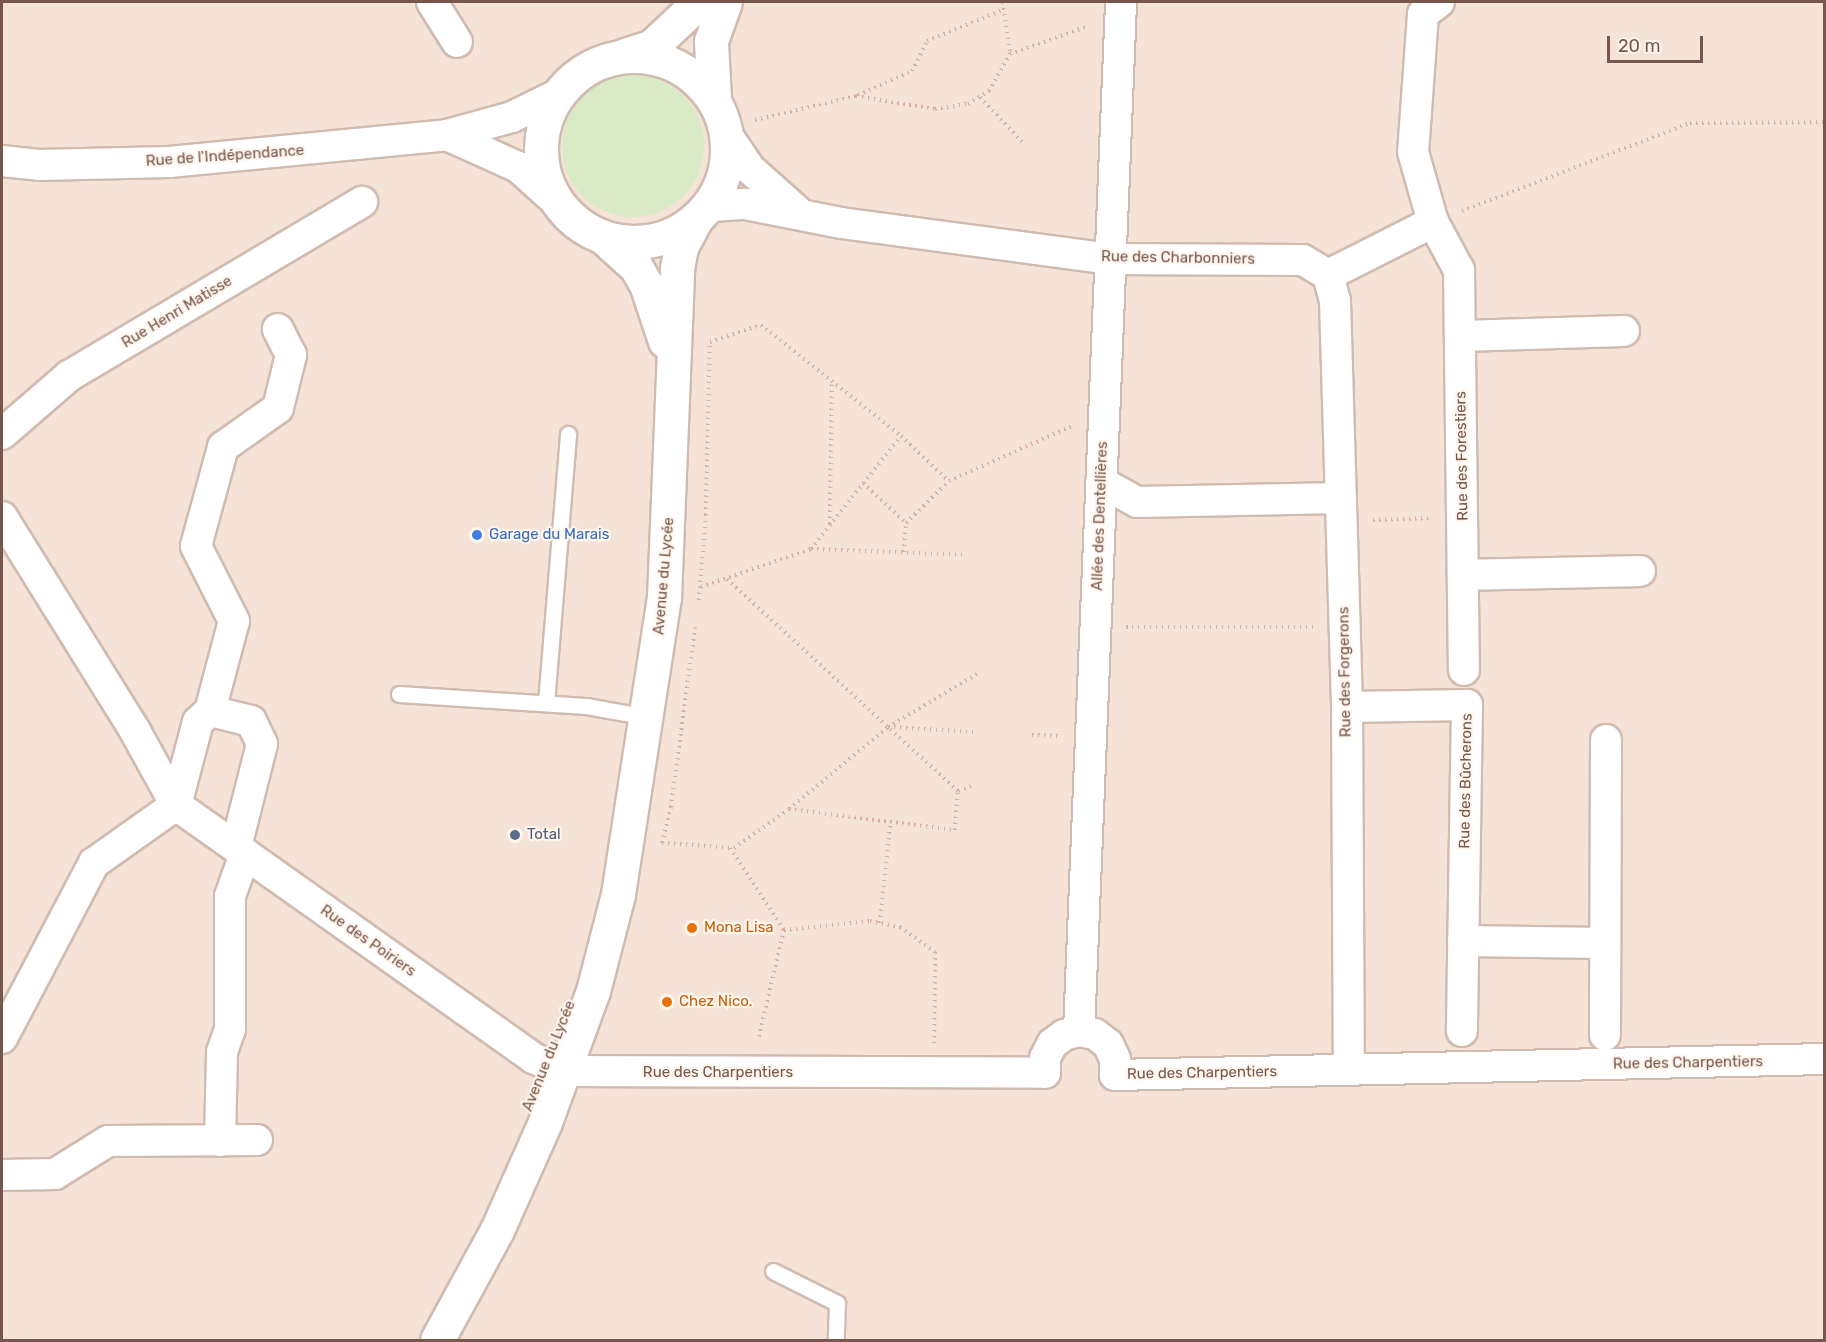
<!DOCTYPE html>
<html>
<head>
<meta charset="utf-8">
<style>
  body { margin:0 }
  #map { position:relative; width:1826px; height:1342px; overflow:hidden; background:#fcf2e8; font-family:Rubik,sans-serif }
  div>[style] { position:absolute }
  .residential>* { inset:0; background:#f4e3d6 }
  .green>* { inset:0; background:#d9ebc6 }
  .round { border-radius:50% }
  .path>* { height:4px; margin-top:-2px; transform-origin:0; background:repeating-linear-gradient(90deg,#d7b1a2 0 1.5px,transparent 0 6px) }
  .roads { filter:drop-shadow(2px 0 #d1bbb0) drop-shadow(-2px 0 #d1bbb0) drop-shadow(0 2px #d1bbb0) drop-shadow(0 -2px #d1bbb0) }
  .lane>* { height:15px; margin:-7.5px; padding:0 7.5px; transform-origin:7.5px; border-radius:7.5px; background:#fff }
  .street>* { height:30px; margin:-15px; padding:0 15px; transform-origin:15px; border-radius:15px; background:#fff }
  .secondary>* { height:33px; margin:-16.5px; padding:0 16.5px; transform-origin:16.5px; border-radius:16.5px; background:#fff }
  .secondary>.ring { margin:-16.5px; padding:0; box-sizing:content-box; background:none; border:33px solid #fff; border-radius:50% }
  .dots>* { width:16px; height:16px; translate:-50% -50%; box-sizing:border-box; border:3px solid #fff6ee; border-radius:50% }
  span { translate:-50% -50%; white-space:nowrap; text-align:center; line-height:1.15; -webkit-text-stroke:4.5px #fff6ee; paint-order:stroke }
  .street-label { font-size:15px; color:#77564b }
  .shop-label { font-size:15px; color:#366cbe }
  .left { translate:0 -50%; text-align:left }
  .service-label { font-size:15px; color:#4e5e75 }
  .food-label { font-size:15px; color:#c56008 }
  .frame { position:absolute; inset:0; border:3px solid #77564b; pointer-events:none }
  .scale { position:absolute; left:1607px; top:36px; width:96px; height:27px; box-sizing:border-box; border:3px solid #77564b; border-top:0; padding-left:8px; font-size:18px; line-height:21px; white-space:nowrap; color:#77564b; -webkit-text-stroke:4px #fff6ee; paint-order:stroke }
</style>
</head>
<body>
<div id="map">
  <div class="residential">
    <div style="clip-path:polygon(2px 2px,1824px 2px,1824px 1340px,2px 1340px)"></div>
  </div>
  <div class="green">
    <div class="round" style="left:562px;top:75px;width:142px;height:142px"></div>
  </div>
  <div class="path">
    <div style="left:1003px;top:2px;width:52px;rotate:82.3deg"></div>
    <div style="left:858px;top:95px;width:59px;rotate:-24deg"></div>
    <div style="left:912px;top:71px;width:34px;rotate:-63deg"></div>
    <div style="left:927px;top:41px;width:84px;rotate:-22.3deg"></div>
    <div style="left:980px;top:97px;width:63px;rotate:46.9deg"></div>
    <div style="left:755px;top:120px;width:104px;rotate:-13.4deg"></div>
    <div style="left:856px;top:96px;width:80px;rotate:9.3deg"></div>
    <div style="left:935px;top:109px;width:33px;rotate:-9deg"></div>
    <div style="left:968px;top:104px;width:25px;rotate:-32deg"></div>
    <div style="left:989px;top:91px;width:43px;rotate:-60.4deg"></div>
    <div style="left:1010px;top:54px;width:83px;rotate:-19.7deg"></div>
    <div style="left:1462px;top:211px;width:244px;rotate:-21.1deg"></div>
    <div style="left:1690px;top:123px;width:134px;rotate:-0.4deg"></div>
    <div style="left:863px;top:483px;width:59px;rotate:42.9deg"></div>
    <div style="left:906px;top:523px;width:60px;rotate:-44.3deg"></div>
    <div style="left:949px;top:481px;width:137px;rotate:-24.1deg"></div>
    <div style="left:1373px;top:520px;width:59px;rotate:-1.9deg"></div>
    <div style="left:830px;top:524px;width:142px;rotate:-89.2deg"></div>
    <div style="left:811px;top:549px;width:144px;rotate:-51.5deg"></div>
    <div style="left:904px;top:552px;width:29px;rotate:-86deg"></div>
    <div style="left:727px;top:579px;width:219px;rotate:42.6deg"></div>
    <div style="left:888px;top:727px;width:87px;rotate:3.3deg"></div>
    <div style="left:701px;top:587px;width:116px;rotate:-19.1deg"></div>
    <div style="left:811px;top:549px;width:153px;rotate:2.2deg"></div>
    <div style="left:699px;top:600px;width:85px;rotate:-85.3deg"></div>
    <div style="left:706px;top:515px;width:173px;rotate:-88.7deg"></div>
    <div style="left:710px;top:342px;width:54px;rotate:-18.4deg"></div>
    <div style="left:761px;top:325px;width:179px;rotate:38.4deg"></div>
    <div style="left:901px;top:436px;width:66px;rotate:43.2deg"></div>
    <div style="left:1126px;top:627px;width:187px"></div>
    <div style="left:1032px;top:735px;width:28px;rotate:2deg"></div>
    <div style="left:971px;top:786px;width:14px;rotate:159deg"></div>
    <div style="left:958px;top:791px;width:95px;rotate:-137.6deg"></div>
    <div style="left:888px;top:727px;width:104px;rotate:-30.8deg"></div>
    <div style="left:789px;top:809px;width:167px;rotate:7.2deg"></div>
    <div style="left:955px;top:830px;width:39px;rotate:-86deg"></div>
    <div style="left:662px;top:843px;width:37px;rotate:-76deg"></div>
    <div style="left:671px;top:807px;width:181px;rotate:-82.4deg"></div>
    <div style="left:662px;top:843px;width:72px;rotate:4deg"></div>
    <div style="left:734px;top:848px;width:67px;rotate:-35.3deg"></div>
    <div style="left:789px;top:809px;width:129px;rotate:-39.6deg"></div>
    <div style="left:730px;top:848px;width:98px;rotate:56.6deg"></div>
    <div style="left:784px;top:930px;width:113px;rotate:103.3deg"></div>
    <div style="left:880px;top:923px;width:100px;rotate:-84.2deg"></div>
    <div style="left:784px;top:930px;width:86px;rotate:-6deg"></div>
    <div style="left:870px;top:921px;width:31px;rotate:11deg"></div>
    <div style="left:900px;top:927px;width:43px;rotate:35.5deg"></div>
    <div style="left:935px;top:952px;width:91px;rotate:90.6deg"></div>
  </div>
  <div class="roads">
    <div class="lane">
      <div style="left:399px;top:694px;width:187px;rotate:3.7deg"></div>
      <div style="left:586px;top:706px;width:63px;rotate:10.1deg"></div>
      <div style="left:546px;top:703px;width:270px;rotate:-85.3deg"></div>
      <div style="left:773px;top:1271px;width:72px;rotate:26.6deg"></div>
      <div style="left:837px;top:1303px;width:37px;rotate:92deg"></div>
    </div>
    <div class="street">
      <div style="left:432px;top:2px;width:47px;rotate:58deg"></div>
      <div style="left:1439px;top:2px;width:20px;rotate:143deg"></div>
      <div style="left:1423px;top:14px;width:138px;rotate:94.1deg"></div>
      <div style="left:1413px;top:152px;width:73px;rotate:74.1deg"></div>
      <div style="left:1433px;top:222px;width:55px;rotate:61.6deg"></div>
      <div style="left:1459px;top:270px;width:400px;rotate:89.3deg"></div>
      <div style="left:447px;top:135px;width:67px;rotate:-15.5deg"></div>
      <div style="left:512px;top:117px;width:50px;rotate:-26.1deg"></div>
      <div style="left:727px;top:135px;width:41px;rotate:55.9deg"></div>
      <div style="left:750px;top:169px;width:62px;rotate:41.7deg"></div>
      <div style="left:2px;top:161px;width:37px;rotate:6deg"></div>
      <div style="left:39px;top:165px;width:130px;rotate:-1.3deg"></div>
      <div style="left:169px;top:162px;width:279px;rotate:-5.5deg"></div>
      <div style="left:447px;top:135px;width:78px;rotate:24.3deg"></div>
      <div style="left:518px;top:167px;width:54px;rotate:42deg"></div>
      <div style="left:703px;top:212px;width:12px;rotate:-31deg"></div>
      <div style="left:713px;top:206px;width:32px;rotate:-4deg"></div>
      <div style="left:745px;top:204px;width:98px;rotate:11.2deg"></div>
      <div style="left:841px;top:223px;width:271px;rotate:7.6deg"></div>
      <div style="left:1110px;top:259px;width:193px;rotate:0.3deg"></div>
      <div style="left:1303px;top:260px;width:29px;rotate:31deg"></div>
      <div style="left:1328px;top:275px;width:118px;rotate:-26.8deg"></div>
      <div style="left:1328px;top:275px;width:27px;rotate:75deg"></div>
      <div style="left:1335px;top:301px;width:406px;rotate:88.3deg"></div>
      <div style="left:1347px;top:707px;width:363px;rotate:89.7deg"></div>
      <div style="left:1461px;top:336px;width:163px;rotate:-1.8deg"></div>
      <div style="left:2px;top:434px;width:89px;rotate:-40.9deg"></div>
      <div style="left:69px;top:376px;width:341px;rotate:-30.7deg"></div>
      <div style="left:1101px;top:482px;width:41px;rotate:29.1deg"></div>
      <div style="left:1137px;top:502px;width:204px;rotate:-1.1deg"></div>
      <div style="left:2px;top:517px;width:252px;rotate:58.1deg"></div>
      <div style="left:135px;top:731px;width:85px;rotate:61deg"></div>
      <div style="left:176px;top:805px;width:438px;rotate:35.3deg"></div>
      <div style="left:533px;top:1058px;width:34px;rotate:23deg"></div>
      <div style="left:564px;top:1071px;width:481px;rotate:0.2deg"></div>
      <div style="left:1045px;top:1073px;width:15px;rotate:-90deg"></div>
      <div style="left:1045px;top:1058px;width:16px;rotate:-63deg"></div>
      <div style="left:1052px;top:1044px;width:15px;rotate:-37deg"></div>
      <div style="left:1064px;top:1035px;width:16px;rotate:-15deg"></div>
      <div style="left:1079px;top:1031px;width:16px;rotate:11deg"></div>
      <div style="left:1095px;top:1034px;width:16px;rotate:38deg"></div>
      <div style="left:1108px;top:1044px;width:17px;rotate:65deg"></div>
      <div style="left:1115px;top:1059px;width:16px;rotate:90deg"></div>
      <div style="left:1115px;top:1075px;width:709px;rotate:-1.29deg"></div>
      <div style="left:1463px;top:575px;width:177px;rotate:-1.3deg"></div>
      <div style="left:1347px;top:707px;width:120px;rotate:-1deg"></div>
      <div style="left:1467px;top:705px;width:326px;rotate:90.9deg"></div>
      <div style="left:210px;top:711px;width:93px;rotate:-75.1deg"></div>
      <div style="left:234px;top:621px;width:84px;rotate:-116.9deg"></div>
      <div style="left:196px;top:546px;width:103px;rotate:-74.7deg"></div>
      <div style="left:223px;top:447px;width:67px;rotate:-35.3deg"></div>
      <div style="left:278px;top:408px;width:55px;rotate:-76.2deg"></div>
      <div style="left:291px;top:355px;width:29px;rotate:-117deg"></div>
      <div style="left:176px;top:805px;width:86px;rotate:-75.2deg"></div>
      <div style="left:198px;top:722px;width:16px;rotate:-43deg"></div>
      <div style="left:210px;top:711px;width:42px;rotate:13.7deg"></div>
      <div style="left:251px;top:721px;width:25px;rotate:64deg"></div>
      <div style="left:262px;top:744px;width:106px;rotate:104.2deg"></div>
      <div style="left:1463px;top:941px;width:142px;rotate:0.8deg"></div>
      <div style="left:1079px;top:1031px;width:1030px;rotate:-87.66deg"></div>
      <div style="left:1605px;top:1035px;width:295px;rotate:-89.8deg"></div>
      <div style="left:2px;top:1038px;width:198px;rotate:-62.3deg"></div>
      <div style="left:94px;top:863px;width:100px;rotate:-35.3deg"></div>
      <div style="left:220px;top:1141px;width:89px;rotate:-88.7deg"></div>
      <div style="left:222px;top:1052px;width:24px;rotate:-71deg"></div>
      <div style="left:230px;top:1029px;width:133px;rotate:-90deg"></div>
      <div style="left:230px;top:896px;width:45px;rotate:-70.3deg"></div>
      <div style="left:2px;top:1175px;width:53px;rotate:-1.1deg"></div>
      <div style="left:55px;top:1174px;width:62px;rotate:-31.9deg"></div>
      <div style="left:108px;top:1141px;width:149px;rotate:-0.4deg"></div>
    </div>
    <div class="secondary">
      <div style="left:625px;top:55px;width:28px;rotate:-18deg"></div>
      <div style="left:652px;top:46px;width:64px;rotate:-43.1deg"></div>
      <div class="ring" style="left:541px;top:56px;width:153px;height:153px"></div>
      <div style="left:714px;top:99px;width:58px;rotate:-93deg"></div>
      <div style="left:711px;top:41px;width:41px;rotate:-70.3deg"></div>
      <div style="left:603px;top:237px;width:45px;rotate:42.3deg"></div>
      <div style="left:636px;top:267px;width:20px;rotate:60deg"></div>
      <div style="left:646px;top:284px;width:60px;rotate:71.6deg"></div>
      <div style="left:437px;top:1340px;width:125px;rotate:-61.4deg"></div>
      <div style="left:497px;top:1230px;width:118px;rotate:-66deg"></div>
      <div style="left:545px;top:1122px;width:140px;rotate:-69.9deg"></div>
      <div style="left:593px;top:991px;width:100px;rotate:-75.5deg"></div>
      <div style="left:618px;top:894px;width:300px;rotate:-81.2deg"></div>
      <div style="left:664px;top:598px;width:330px;rotate:-87.7deg"></div>
      <div style="left:677px;top:268px;width:21px;rotate:-79deg"></div>
      <div style="left:681px;top:247px;width:30px;rotate:-62deg"></div>
    </div>
  </div>
  <div class="dots">
    <div style="left:477px;top:535px;background:#3f7fe0"></div>
    <div style="left:515px;top:835px;background:#5c6f8a"></div>
    <div style="left:692px;top:928px;background:#e8710a"></div>
    <div style="left:667px;top:1002px;background:#e8710a"></div>
  </div>
  <div class="street-label">
    <span style="left:225px;top:156px;rotate:-4deg">Rue de l'Indépendance</span>
    <span style="left:1178px;top:258px;rotate:1deg">Rue des Charbonniers</span>
    <span style="left:177px;top:312px;rotate:-31deg">Rue Henri Matisse</span>
    <span style="left:1462px;top:456px;rotate:-91deg">Rue des Forestiers</span>
    <span style="left:1100px;top:516px;rotate:-88deg">Allée des Dentellières</span>
    <span style="left:664px;top:576px;rotate:-85deg">Avenue du Lycée</span>
    <span style="left:1345px;top:672px;rotate:-91deg">Rue des Forgerons</span>
    <span style="left:1466px;top:781px;rotate:-89deg">Rue des Bûcherons</span>
    <span style="left:368px;top:941px;rotate:35deg">Rue des Poiriers</span>
    <span style="left:549px;top:1056px;rotate:-68deg">Avenue du Lycée</span>
    <span style="left:1688px;top:1063px;rotate:-1deg">Rue des Charpentiers</span>
    <span style="left:718px;top:1073px">Rue des Charpentiers</span>
    <span style="left:1202px;top:1073px;rotate:-1deg">Rue des Charpentiers</span>
  </div>
  <div class="shop-label">
    <span class="left" style="left:489px;top:535px">Garage du Marais</span>
  </div>
  <div class="service-label">
    <span class="left" style="left:527px;top:835px">Total</span>
  </div>
  <div class="food-label">
    <span class="left" style="left:704px;top:928px">Mona Lisa</span>
    <span class="left" style="left:679px;top:1002px">Chez Nico.</span>
  </div>
  <div class="frame"></div>
  <div class="scale">20 m</div>
</div>
</body>
</html>
